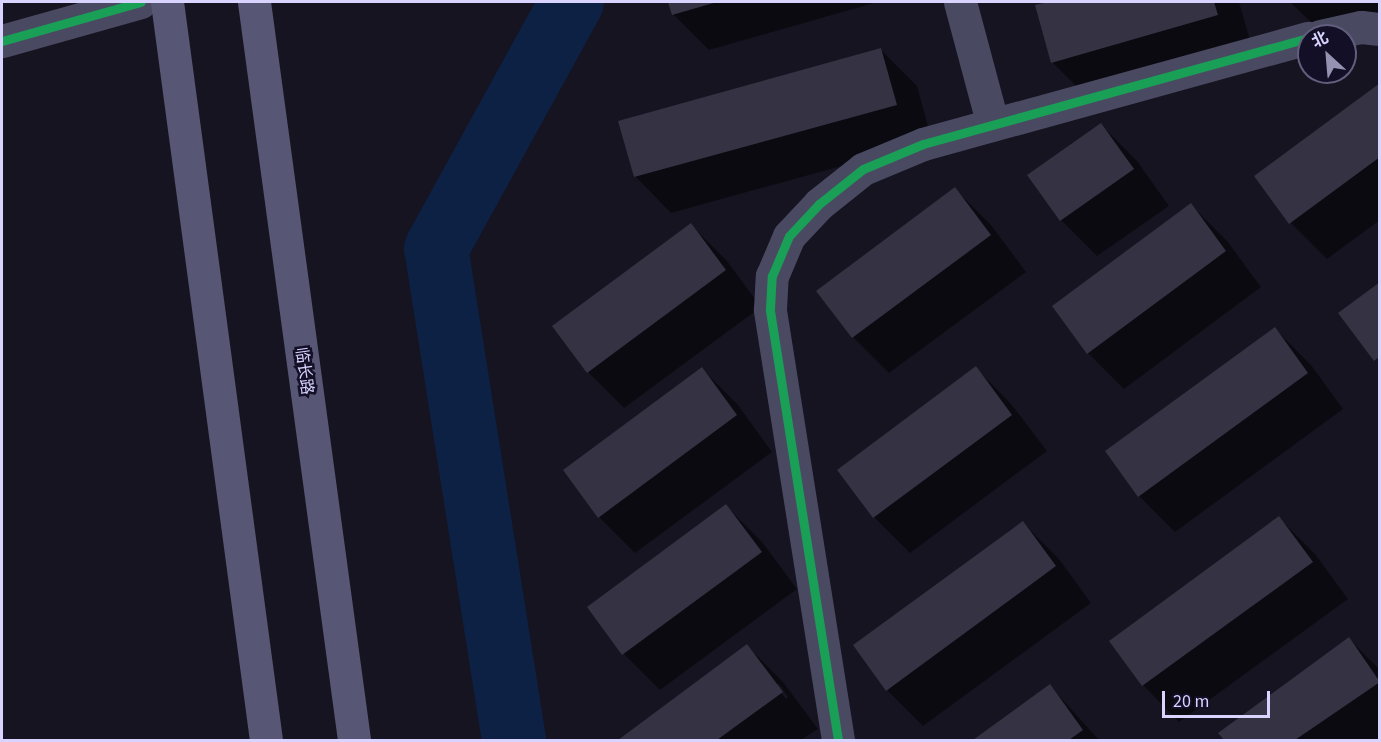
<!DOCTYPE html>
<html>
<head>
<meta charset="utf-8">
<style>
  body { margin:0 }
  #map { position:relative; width:1381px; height:742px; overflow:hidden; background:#161421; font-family:"Source Sans 3","Noto Sans SC",sans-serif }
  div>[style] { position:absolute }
  .shadow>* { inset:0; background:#0007 }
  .river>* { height:64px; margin:-32px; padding:0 32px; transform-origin:32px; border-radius:32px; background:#0d2144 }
  .building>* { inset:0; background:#343243 }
  .minor>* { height:33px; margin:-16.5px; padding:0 16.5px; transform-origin:16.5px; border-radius:16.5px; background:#4a4962 }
  .tertiary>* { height:33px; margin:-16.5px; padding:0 16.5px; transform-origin:16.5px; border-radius:16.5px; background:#4a4962 }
  .secondary>* { height:33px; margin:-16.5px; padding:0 16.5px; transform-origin:16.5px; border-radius:16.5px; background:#575674 }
  .cycleway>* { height:9px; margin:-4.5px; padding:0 4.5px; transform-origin:4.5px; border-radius:4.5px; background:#1a9f57 }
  span { translate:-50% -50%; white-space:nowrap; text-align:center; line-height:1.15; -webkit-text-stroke:5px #130f26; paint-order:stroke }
  .street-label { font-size:16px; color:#d9d4ff }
  .frame { position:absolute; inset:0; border:3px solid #d9d4ff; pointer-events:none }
  .north { position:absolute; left:1297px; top:24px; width:60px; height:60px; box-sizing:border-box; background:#130f26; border:2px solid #625e7d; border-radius:50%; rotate:334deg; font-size:16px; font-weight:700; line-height:24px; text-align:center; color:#d9d4ff }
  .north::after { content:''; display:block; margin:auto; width:21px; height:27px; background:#9591b1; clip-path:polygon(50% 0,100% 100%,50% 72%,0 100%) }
  .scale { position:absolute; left:1162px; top:691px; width:108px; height:27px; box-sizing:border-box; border:3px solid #d9d4ff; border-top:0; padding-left:8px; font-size:18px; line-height:21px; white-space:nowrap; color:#d9d4ff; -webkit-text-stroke:4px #130f26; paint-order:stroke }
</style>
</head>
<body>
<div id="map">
  <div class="shadow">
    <div style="clip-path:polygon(670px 2px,873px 2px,874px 3px,709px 50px,673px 14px)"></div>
    <div style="clip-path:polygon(1054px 2px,1239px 2px,1253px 51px,1088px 98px,1052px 62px,1037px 6px)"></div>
    <div style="clip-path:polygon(1290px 2px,1380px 2px,1380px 17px,1322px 33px)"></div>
    <div style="clip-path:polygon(881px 50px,917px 86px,932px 141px,671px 213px,635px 176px)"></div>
    <div style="clip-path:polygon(1380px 84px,1380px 220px,1327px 259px,1291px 223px)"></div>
    <div style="clip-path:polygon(1101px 125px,1137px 161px,1169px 206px,1097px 256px,1061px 220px,1029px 175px)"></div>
    <div style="clip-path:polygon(955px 189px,991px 225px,1026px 272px,889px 373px,853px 337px)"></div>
    <div style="clip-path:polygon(1191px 205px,1227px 241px,1261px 287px,1124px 389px,1088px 353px,1054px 306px)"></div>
    <div style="clip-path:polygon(691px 225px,727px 261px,761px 307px,624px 408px,588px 372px)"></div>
    <div style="clip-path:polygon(1275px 329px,1311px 365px,1343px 409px,1175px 532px,1139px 496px)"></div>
    <div style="clip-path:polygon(976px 368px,1012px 405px,1047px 451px,910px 553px,874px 517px)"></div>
    <div style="clip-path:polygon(702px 369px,738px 405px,772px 452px,635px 553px,599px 517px)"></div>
    <div style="clip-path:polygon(726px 506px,762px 542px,797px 589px,660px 690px,624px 654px)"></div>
    <div style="clip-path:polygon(1279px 518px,1315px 554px,1348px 599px,1179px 722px,1143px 685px,1111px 641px)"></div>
    <div style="clip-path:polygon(1023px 523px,1059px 559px,1091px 603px,923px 726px,887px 690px)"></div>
    <div style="clip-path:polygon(1349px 639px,1380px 670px,1380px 740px,1226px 740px,1221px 734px)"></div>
    <div style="clip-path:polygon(evenodd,747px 646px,783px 682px,818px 729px,801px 740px,621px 740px,747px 646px,775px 684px,779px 684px,788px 697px,786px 699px,775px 684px)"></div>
    <div style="clip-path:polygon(1050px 686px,1099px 740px,976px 740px)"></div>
  </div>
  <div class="river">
    <div style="left:514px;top:740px;width:497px;rotate:-99deg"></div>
    <div style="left:436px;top:249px;width:282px;rotate:-61.2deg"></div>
  </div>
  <div class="building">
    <div style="clip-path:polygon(668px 2px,717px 2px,672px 15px)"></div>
    <div style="clip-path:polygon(1048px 2px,1214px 2px,1218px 15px,1051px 63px,1035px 5px)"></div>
    <div style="clip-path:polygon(881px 48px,897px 105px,634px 177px,618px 121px)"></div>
    <div style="clip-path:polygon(1380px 83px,1380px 157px,1289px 224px,1254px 176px)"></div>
    <div style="clip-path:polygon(1101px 123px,1134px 169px,1060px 221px,1027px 175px)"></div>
    <div style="clip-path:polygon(955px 187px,991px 235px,852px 338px,816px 291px)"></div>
    <div style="clip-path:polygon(1191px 203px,1226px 251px,1087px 354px,1052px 306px)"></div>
    <div style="clip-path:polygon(691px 223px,726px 270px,587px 373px,552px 326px)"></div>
    <div style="clip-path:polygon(1380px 282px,1380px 356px,1374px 361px,1338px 313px)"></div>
    <div style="clip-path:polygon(1275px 327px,1308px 373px,1138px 497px,1105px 451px)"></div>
    <div style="clip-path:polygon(976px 366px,1012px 415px,873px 518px,837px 470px)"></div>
    <div style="clip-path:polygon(702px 367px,737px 415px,598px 518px,563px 470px)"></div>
    <div style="clip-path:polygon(726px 504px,762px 552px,622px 655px,587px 607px)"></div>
    <div style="clip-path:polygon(1279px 516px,1313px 562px,1142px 686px,1109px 641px)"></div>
    <div style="clip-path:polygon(1023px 521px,1056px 566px,886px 691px,853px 645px)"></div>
    <div style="clip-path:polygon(1349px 637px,1380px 682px,1295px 740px,1224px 740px,1218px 733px)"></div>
    <div style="clip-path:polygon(747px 644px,783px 692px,717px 740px,618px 740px)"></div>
    <div style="clip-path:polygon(1050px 684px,1083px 730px,1069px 740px,973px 740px)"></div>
  </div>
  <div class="minor">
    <div style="left:960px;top:2px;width:127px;rotate:75deg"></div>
    <div style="left:1320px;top:36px;width:42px;rotate:-12.4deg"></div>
    <div style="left:1361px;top:27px;width:19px;rotate:6deg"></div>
    <div style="left:838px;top:740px;width:436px;rotate:-99deg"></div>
    <div style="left:770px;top:309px;width:33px;rotate:-87deg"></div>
    <div style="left:772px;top:276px;width:43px;rotate:-67deg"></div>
    <div style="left:789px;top:236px;width:44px;rotate:-46.8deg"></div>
    <div style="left:819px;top:204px;width:56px;rotate:-38.5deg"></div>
    <div style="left:863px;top:169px;width:65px;rotate:-22.6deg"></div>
    <div style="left:923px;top:144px;width:400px;rotate:-15.4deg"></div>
  </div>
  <div class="tertiary">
    <div style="left:2px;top:41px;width:144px;rotate:-15.7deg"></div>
  </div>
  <div class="secondary">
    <div style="left:167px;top:2px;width:745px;rotate:82.36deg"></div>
    <div style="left:254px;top:2px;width:745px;rotate:82.28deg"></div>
  </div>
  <div class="cycleway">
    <div style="left:2px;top:41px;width:144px;rotate:-15.7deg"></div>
    <div style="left:838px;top:740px;width:436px;rotate:-99deg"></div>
    <div style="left:770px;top:309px;width:33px;rotate:-87deg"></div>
    <div style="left:772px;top:276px;width:43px;rotate:-67deg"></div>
    <div style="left:789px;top:236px;width:44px;rotate:-46.8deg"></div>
    <div style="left:819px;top:204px;width:56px;rotate:-38.5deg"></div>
    <div style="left:863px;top:169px;width:65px;rotate:-22.6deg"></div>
    <div style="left:923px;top:144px;width:400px;rotate:-15.4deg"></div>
  </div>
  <div class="street-label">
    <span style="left:304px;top:371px;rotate:82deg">临长路</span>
  </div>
  <div class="frame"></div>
  <div class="north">北</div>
  <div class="scale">20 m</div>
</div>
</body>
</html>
